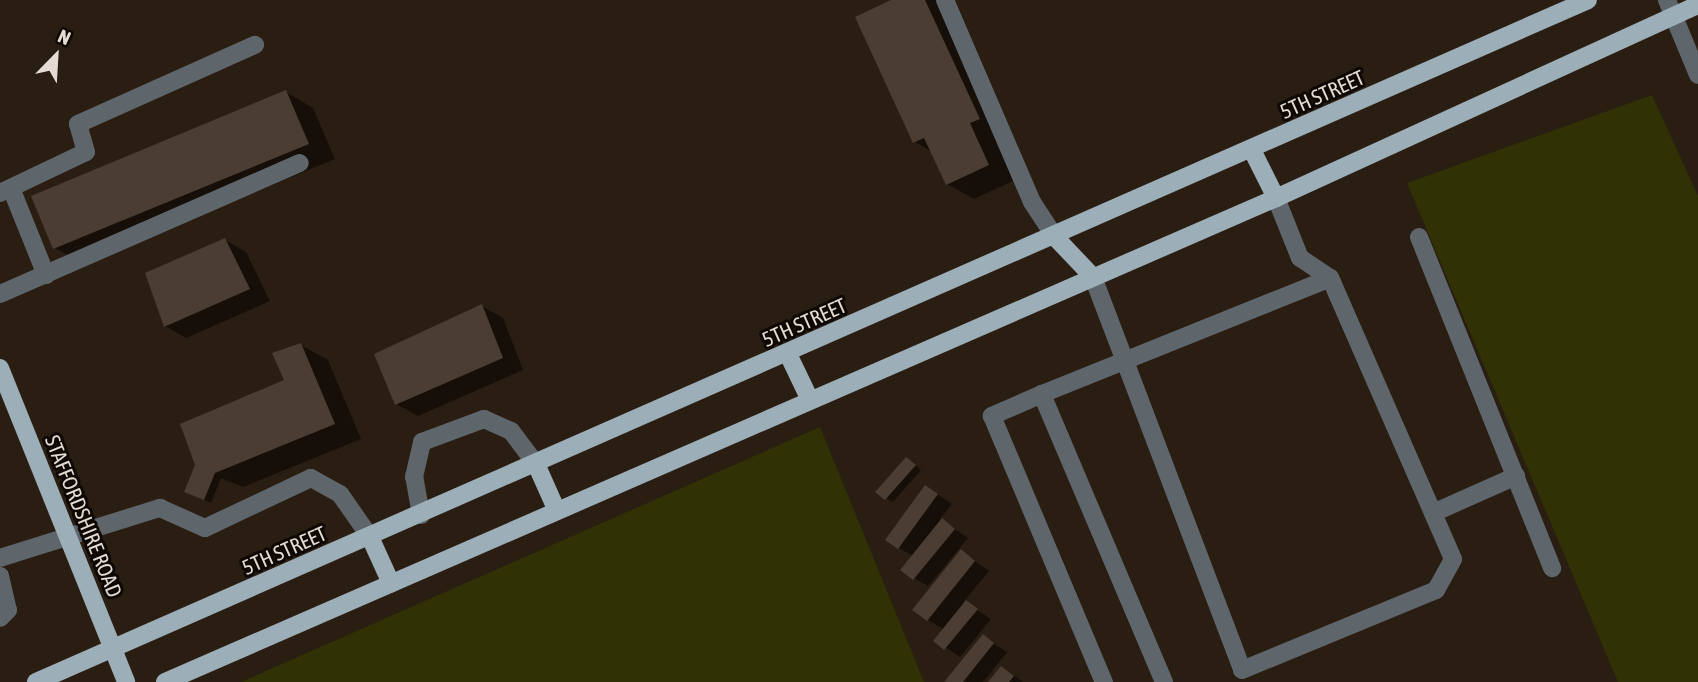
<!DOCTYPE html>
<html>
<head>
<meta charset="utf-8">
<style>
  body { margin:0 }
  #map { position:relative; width:1698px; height:682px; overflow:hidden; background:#2a1d12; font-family:"Asap Condensed",sans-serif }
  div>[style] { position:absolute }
  .green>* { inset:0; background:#303205 }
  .shadow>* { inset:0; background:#0007 }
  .building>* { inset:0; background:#4b3d31 }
  .minor>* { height:18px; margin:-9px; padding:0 9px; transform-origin:9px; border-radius:9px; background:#5e666b }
  .major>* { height:18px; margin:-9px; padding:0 9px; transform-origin:9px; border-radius:9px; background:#9caeb7 }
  span { translate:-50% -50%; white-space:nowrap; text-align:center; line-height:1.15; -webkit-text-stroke:6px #0e0805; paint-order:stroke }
  .street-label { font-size:21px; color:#e4dbd4 }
  .north { position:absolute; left:21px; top:21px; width:70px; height:70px; -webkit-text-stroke:5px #0e0805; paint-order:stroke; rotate:24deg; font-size:19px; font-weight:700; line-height:28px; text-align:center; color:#e4dbd4 }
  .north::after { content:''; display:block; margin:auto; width:24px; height:32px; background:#e4dbd4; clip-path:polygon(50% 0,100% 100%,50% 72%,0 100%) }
</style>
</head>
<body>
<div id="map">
  <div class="green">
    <div style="clip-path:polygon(1652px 95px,1698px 196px,1698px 682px,1618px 682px,1407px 183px)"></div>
    <div style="clip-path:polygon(820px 427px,924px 682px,241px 682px)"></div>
  </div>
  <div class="shadow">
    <div style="clip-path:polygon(895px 0,937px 0,1015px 180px,974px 199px,947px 184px,932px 152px,915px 142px)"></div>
    <div style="clip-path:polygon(286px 92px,313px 108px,335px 159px,82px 263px,55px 248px)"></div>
    <div style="clip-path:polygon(225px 240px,246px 252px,270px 301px,186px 338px,165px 326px)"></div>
    <div style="clip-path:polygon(482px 306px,503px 318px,523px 370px,418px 416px,396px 404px)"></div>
    <div style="clip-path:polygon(301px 345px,328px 360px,361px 439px,243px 487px,221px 478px,211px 503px,193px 495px,286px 381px)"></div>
    <div style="clip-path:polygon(913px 463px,921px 470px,893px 502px,886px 498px)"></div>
    <div style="clip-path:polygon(926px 487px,952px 504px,940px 519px,968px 538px,928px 586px,914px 578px,913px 556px,899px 548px)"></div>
    <div style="clip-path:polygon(962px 552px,989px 571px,964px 601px,991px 619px,960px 657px,936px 641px,945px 630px,928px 620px)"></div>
    <div style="clip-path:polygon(983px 637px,1007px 652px,983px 682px,947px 682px)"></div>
    <div style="clip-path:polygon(1001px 668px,1015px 676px,1023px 682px,990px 682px)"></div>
  </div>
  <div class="building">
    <div style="clip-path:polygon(891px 0,925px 0,980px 119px,970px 123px,989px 165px,946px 185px,924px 138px,913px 143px,855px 17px)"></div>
    <div style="clip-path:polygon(286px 90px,309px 144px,53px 249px,31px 196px)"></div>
    <div style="clip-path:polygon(225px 238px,250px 289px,164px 327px,145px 273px)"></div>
    <div style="clip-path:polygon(482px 304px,503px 358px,395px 405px,374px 354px)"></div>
    <div style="clip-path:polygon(301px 343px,335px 424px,215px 473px,204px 500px,184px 492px,195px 465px,180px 424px,284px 380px,272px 353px)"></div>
    <div style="clip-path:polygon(906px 457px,916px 465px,885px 500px,875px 492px)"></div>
    <div style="clip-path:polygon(925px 485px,938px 494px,898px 549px,885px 540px)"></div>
    <div style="clip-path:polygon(942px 518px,955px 529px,913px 580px,900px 570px)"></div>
    <div style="clip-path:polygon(961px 549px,975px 561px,927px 621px,912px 610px)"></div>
    <div style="clip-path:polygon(966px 600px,978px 609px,944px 650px,933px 641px)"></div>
    <div style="clip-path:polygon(983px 634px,994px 643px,963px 682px,944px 682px)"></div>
    <div style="clip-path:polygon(1001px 666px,1014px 676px,1009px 682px,988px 682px)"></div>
  </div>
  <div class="minor">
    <div style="left:945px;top:0;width:220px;rotate:66.7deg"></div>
    <div style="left:1032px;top:202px;width:42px;rotate:56.7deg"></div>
    <div style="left:1667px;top:0;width:81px;rotate:67.5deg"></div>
    <div style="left:11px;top:188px;width:94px;rotate:68.1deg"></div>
    <div style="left:0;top:193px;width:95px;rotate:-25.5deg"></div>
    <div style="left:86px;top:152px;width:29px;rotate:-106deg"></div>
    <div style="left:78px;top:124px;width:194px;rotate:-24.1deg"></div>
    <div style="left:1419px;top:237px;width:357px;rotate:68.1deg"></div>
    <div style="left:1093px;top:277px;width:420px;rotate:69.2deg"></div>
    <div style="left:1242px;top:670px;width:210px;rotate:-22.4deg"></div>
    <div style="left:1436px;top:590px;width:35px;rotate:-61deg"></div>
    <div style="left:1453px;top:559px;width:307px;rotate:-113.6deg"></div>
    <div style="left:1330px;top:278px;width:36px;rotate:-146deg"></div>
    <div style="left:1300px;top:258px;width:65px;rotate:-111.8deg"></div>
    <div style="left:0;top:294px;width:327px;rotate:-23.6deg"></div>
    <div style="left:1042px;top:394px;width:55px;rotate:156.3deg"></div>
    <div style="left:992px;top:416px;width:289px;rotate:67.2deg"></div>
    <div style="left:1433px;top:513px;width:91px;rotate:-24deg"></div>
    <div style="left:421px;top:515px;width:39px;rotate:-100deg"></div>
    <div style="left:414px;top:477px;width:36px;rotate:-77deg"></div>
    <div style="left:422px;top:442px;width:66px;rotate:-20.4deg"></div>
    <div style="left:484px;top:419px;width:30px;rotate:24deg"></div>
    <div style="left:511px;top:431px;width:41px;rotate:52.9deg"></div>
    <div style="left:0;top:558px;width:168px;rotate:-17.4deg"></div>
    <div style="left:160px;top:508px;width:49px;rotate:24deg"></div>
    <div style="left:205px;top:528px;width:117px;rotate:-25.3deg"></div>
    <div style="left:311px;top:478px;width:33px;rotate:29deg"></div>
    <div style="left:340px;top:494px;width:52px;rotate:55.1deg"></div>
    <div style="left:0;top:576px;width:35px;rotate:77deg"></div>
    <div style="left:8px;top:610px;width:11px;rotate:135deg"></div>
    <div style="left:1164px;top:682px;width:313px;rotate:-113deg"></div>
    <div style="left:1042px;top:394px;width:310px;rotate:-21.9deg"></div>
  </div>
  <div class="major">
    <div style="left:1252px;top:150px;width:54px;rotate:63.4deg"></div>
    <div style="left:1055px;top:237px;width:55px;rotate:46.5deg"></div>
    <div style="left:788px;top:354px;width:51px;rotate:64.4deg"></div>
    <div style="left:0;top:368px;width:338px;rotate:68.1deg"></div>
    <div style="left:536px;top:464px;width:51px;rotate:65.9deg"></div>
    <div style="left:370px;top:537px;width:51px;rotate:65.5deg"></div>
    <div style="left:36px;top:682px;width:1695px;rotate:-23.72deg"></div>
    <div style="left:165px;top:682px;width:1212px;rotate:-23.54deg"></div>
    <div style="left:1276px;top:198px;width:464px;rotate:-24.6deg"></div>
  </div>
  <div class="street-label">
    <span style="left:1322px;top:94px;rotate:-24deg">5TH STREET</span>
    <span style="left:804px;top:322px;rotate:-24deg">5TH STREET</span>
    <span style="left:84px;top:516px;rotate:68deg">STAFFORDSHIRE ROAD</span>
    <span style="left:284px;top:550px;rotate:-24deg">5TH STREET</span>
  </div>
  <div class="north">N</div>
</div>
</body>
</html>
